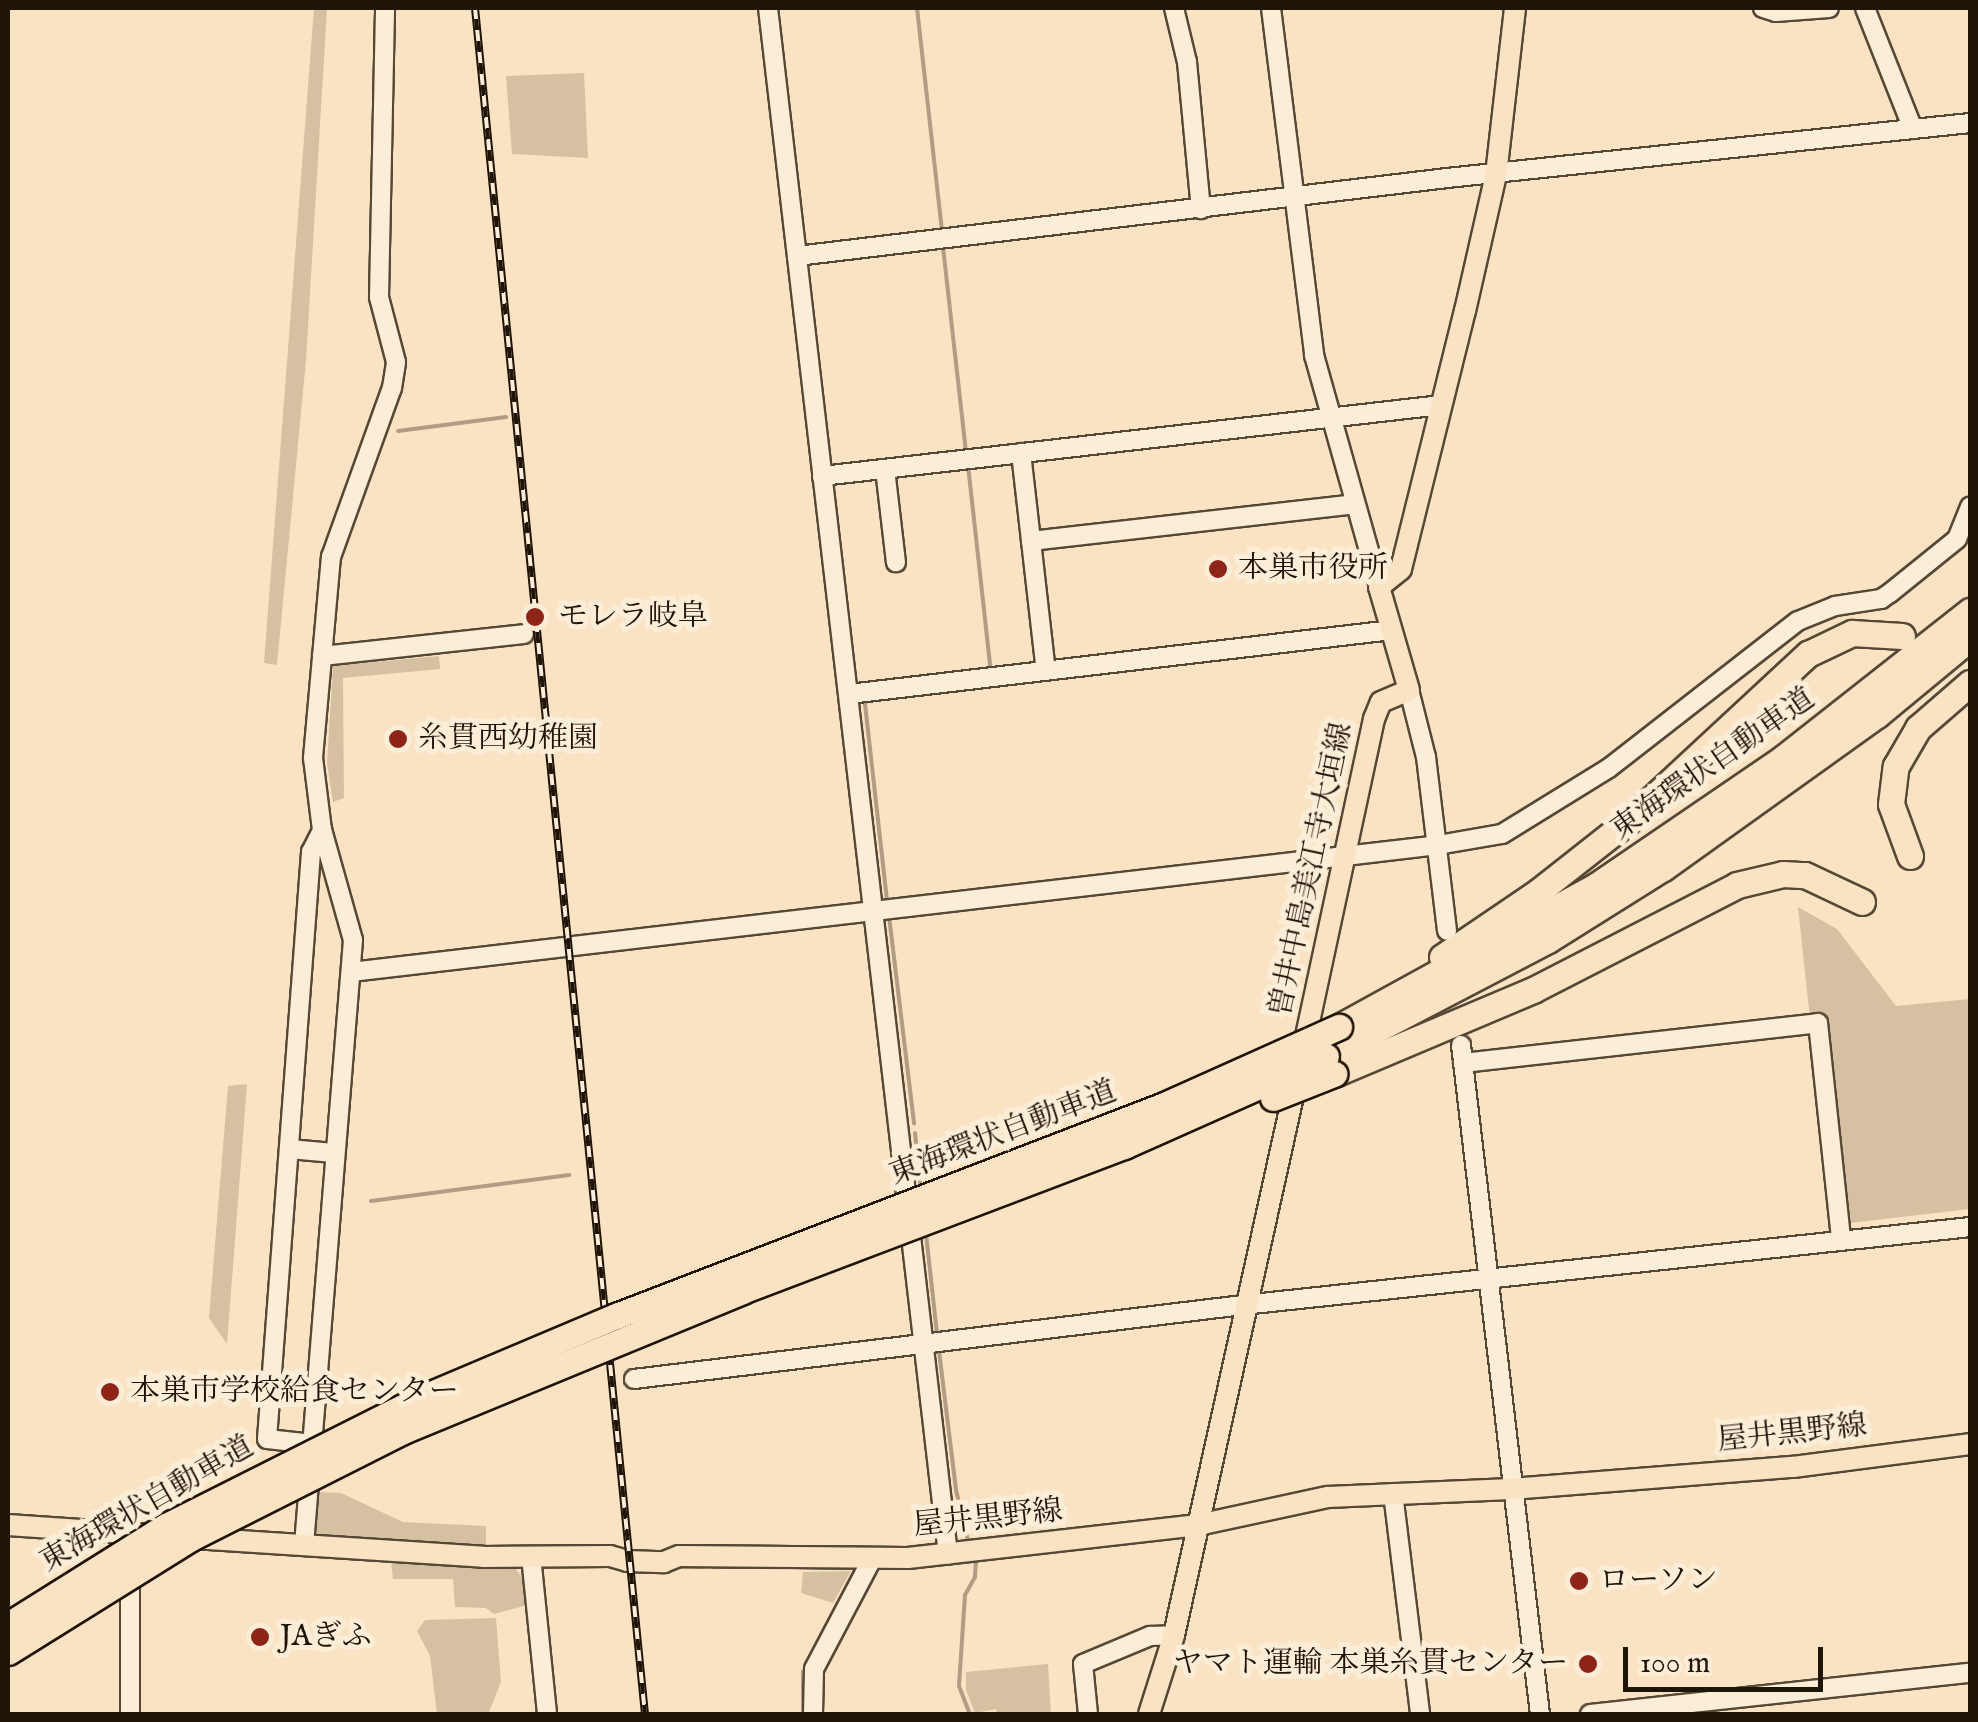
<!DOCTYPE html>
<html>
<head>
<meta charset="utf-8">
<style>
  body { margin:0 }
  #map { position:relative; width:1978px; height:1722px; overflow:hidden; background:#fae3c2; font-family:"IM FELL English","Noto Serif JP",serif }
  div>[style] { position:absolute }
  .green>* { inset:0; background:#d5c0a2 }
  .stream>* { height:4px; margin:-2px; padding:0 2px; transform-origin:2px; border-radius:2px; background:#b09d83 }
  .roads { filter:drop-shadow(2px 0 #564836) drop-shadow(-2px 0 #564836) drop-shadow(0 2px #564836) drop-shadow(0 -2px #564836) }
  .minor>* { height:18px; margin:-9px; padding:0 9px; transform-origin:9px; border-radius:9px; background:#fcedd7 }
  .major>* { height:20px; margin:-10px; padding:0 10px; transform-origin:10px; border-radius:10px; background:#fae3c2 }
  .highway>* { height:25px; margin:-12.5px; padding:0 12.5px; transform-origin:12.5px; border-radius:12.5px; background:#fae3c2 }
  .rail>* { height:8px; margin-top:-4px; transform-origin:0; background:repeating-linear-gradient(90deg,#fcedd7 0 11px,#1f1408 0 22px); box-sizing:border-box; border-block:2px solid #1f1408 }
  .bridges { filter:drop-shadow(2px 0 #1f1408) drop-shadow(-2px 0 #1f1408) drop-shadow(0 2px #1f1408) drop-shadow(0 -2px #1f1408) }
  .highway-bridge>* { height:25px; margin:-12.5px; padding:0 12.5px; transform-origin:12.5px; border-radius:12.5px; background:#fae3c2 }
  .dots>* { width:28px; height:28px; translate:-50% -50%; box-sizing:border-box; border:5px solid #fcedd7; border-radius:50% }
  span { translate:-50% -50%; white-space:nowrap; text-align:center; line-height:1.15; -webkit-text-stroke:10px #fcedd7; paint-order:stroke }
  .poi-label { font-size:30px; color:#1f1408 }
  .left { translate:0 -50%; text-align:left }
  .right { translate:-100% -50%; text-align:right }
  .street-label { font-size:30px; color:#1f1408 }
  .frame { position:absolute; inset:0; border:10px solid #1f1408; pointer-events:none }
  .scale { position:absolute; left:1623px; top:1647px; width:200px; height:45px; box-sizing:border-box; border:5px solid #1f1408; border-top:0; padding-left:12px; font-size:30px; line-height:35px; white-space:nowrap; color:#1f1408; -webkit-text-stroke:8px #fcedd7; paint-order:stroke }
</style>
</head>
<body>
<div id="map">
  <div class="green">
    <div style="clip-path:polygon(314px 8px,327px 8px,306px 360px,277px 665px,264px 663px)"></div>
    <div style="clip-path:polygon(584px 73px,588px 158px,512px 154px,506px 76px)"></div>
    <div style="clip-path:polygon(439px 656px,440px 669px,343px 678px,344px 798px,333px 802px,327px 763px,333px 666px)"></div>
    <div style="clip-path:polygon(1798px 907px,1837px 929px,1896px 1006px,1970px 999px,1970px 1209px,1850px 1223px,1827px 1017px,1810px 1019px)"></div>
    <div style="clip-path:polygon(247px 1084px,227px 1344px,209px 1318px,211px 1293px,228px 1086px)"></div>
    <div style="clip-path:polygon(316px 1492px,341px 1493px,403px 1522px,486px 1526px,486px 1545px,322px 1538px,312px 1530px)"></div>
    <div style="clip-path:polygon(391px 1560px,514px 1566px,525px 1582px,528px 1605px,494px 1614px,486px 1608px,455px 1607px,453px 1579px,393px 1579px)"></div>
    <div style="clip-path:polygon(851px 1571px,833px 1603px,801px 1593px,803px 1572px)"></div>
    <div style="clip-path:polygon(496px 1618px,501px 1682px,489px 1712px,506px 1714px,437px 1714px,430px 1656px,417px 1631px,425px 1620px)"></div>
    <div style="clip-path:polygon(1048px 1664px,1051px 1714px,997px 1714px,996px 1709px,975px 1713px,966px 1690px,966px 1672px)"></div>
  </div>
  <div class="stream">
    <div style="left:917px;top:8px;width:224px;rotate:83.6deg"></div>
    <div style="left:943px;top:247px;width:207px;rotate:83.6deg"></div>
    <div style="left:398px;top:431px;width:109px;rotate:-7.4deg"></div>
    <div style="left:968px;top:465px;width:210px;rotate:83.7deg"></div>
    <div style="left:868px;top:698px;width:7px;rotate:117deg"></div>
    <div style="left:865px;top:704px;width:198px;rotate:83.6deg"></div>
    <div style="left:889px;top:916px;width:209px;rotate:83.1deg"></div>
    <div style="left:915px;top:1133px;width:57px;rotate:84deg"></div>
    <div style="left:371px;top:1201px;width:200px;rotate:-7.5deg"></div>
    <div style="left:926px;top:1234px;width:101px;rotate:83.7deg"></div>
    <div style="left:939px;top:1351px;width:140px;rotate:83deg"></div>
    <div style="left:956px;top:1490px;width:57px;rotate:76.7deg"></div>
    <div style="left:678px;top:1567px;width:25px"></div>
    <div style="left:714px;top:1567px;width:31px"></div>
    <div style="left:759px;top:1567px;width:99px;rotate:0.6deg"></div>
    <div style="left:914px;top:1567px;width:62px;rotate:-5.5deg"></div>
    <div style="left:976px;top:1561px;width:16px;rotate:94deg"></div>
    <div style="left:975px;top:1577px;width:21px;rotate:119deg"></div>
    <div style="left:965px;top:1595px;width:91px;rotate:93.8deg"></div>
    <div style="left:959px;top:1686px;width:30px;rotate:69deg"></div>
    <div style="left:880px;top:1568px;width:15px"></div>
    <div style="left:803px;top:1714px;width:42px;rotate:-90deg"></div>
    <div style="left:803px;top:1672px;width:88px;rotate:-62.3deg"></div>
  </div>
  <div class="roads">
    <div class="minor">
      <div style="left:768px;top:8px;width:1557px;rotate:83.36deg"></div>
      <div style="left:1174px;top:8px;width:56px;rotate:76.5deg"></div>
      <div style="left:1187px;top:62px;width:148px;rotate:84.6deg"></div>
      <div style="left:1271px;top:8px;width:350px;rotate:82.9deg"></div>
      <div style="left:1314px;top:355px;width:241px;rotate:74.3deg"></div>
      <div style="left:1763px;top:8px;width:14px;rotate:17deg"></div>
      <div style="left:1776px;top:12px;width:53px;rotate:-4.3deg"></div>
      <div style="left:1865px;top:8px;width:130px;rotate:68.4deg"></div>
      <div style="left:797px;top:256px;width:655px;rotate:-6.84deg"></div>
      <div style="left:1447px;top:178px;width:526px;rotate:-6deg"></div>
      <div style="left:1021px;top:453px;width:219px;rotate:83.5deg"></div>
      <div style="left:885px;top:469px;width:94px;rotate:83.3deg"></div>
      <div style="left:822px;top:476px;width:623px;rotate:-6.54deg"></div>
      <div style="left:1031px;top:541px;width:325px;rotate:-6.5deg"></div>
      <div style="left:322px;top:656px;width:203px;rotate:-6.2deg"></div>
      <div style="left:1409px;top:690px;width:69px;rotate:75.8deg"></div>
      <div style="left:1426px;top:757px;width:175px;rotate:83.1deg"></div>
      <div style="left:849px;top:694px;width:547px;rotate:-6.72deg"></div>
      <div style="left:351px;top:972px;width:1094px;rotate:-6.66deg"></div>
      <div style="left:1438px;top:845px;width:65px;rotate:-9.8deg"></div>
      <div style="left:1502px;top:834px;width:126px;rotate:-31.7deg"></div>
      <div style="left:1609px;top:768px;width:239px;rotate:-37.9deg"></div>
      <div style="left:1798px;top:621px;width:40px;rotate:-22deg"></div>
      <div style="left:1835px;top:606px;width:47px;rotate:-8.7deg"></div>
      <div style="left:1881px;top:599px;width:11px;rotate:-34deg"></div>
      <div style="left:1890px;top:593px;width:86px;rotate:-38.9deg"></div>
      <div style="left:1957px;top:539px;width:35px;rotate:-68deg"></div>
      <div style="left:1461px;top:1045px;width:674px;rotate:83.27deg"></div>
      <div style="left:1463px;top:1063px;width:357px;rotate:-6.4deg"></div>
      <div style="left:1818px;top:1023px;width:218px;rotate:83.9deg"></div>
      <div style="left:290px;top:1149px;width:43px;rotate:5.3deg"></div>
      <div style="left:634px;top:1379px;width:613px;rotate:-6.93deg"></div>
      <div style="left:1243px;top:1305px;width:731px;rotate:-6.12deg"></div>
      <div style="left:313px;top:1444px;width:46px;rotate:-173.8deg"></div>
      <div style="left:267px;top:1439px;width:589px;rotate:-85.71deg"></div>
      <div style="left:311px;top:852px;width:25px;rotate:-63deg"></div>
      <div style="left:1393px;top:1493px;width:223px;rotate:83deg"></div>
      <div style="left:304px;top:1545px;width:607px;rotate:-85.37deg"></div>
      <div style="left:353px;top:940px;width:114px;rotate:-105.7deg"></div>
      <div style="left:322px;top:830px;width:73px;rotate:-97.1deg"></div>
      <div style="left:313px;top:758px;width:202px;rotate:-84.9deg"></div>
      <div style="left:331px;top:557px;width:180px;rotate:-70.2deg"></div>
      <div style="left:392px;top:388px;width:26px;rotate:-81deg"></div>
      <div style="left:396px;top:362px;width:67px;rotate:-104.7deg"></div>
      <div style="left:379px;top:297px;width:289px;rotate:-88.8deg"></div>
      <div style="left:531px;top:1556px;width:159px;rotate:84.2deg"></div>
      <div style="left:130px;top:1714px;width:145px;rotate:-90deg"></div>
      <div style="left:813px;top:1714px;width:45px;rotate:-88.7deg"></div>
      <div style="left:814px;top:1669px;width:124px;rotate:-62.2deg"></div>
      <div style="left:1088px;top:1714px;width:50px;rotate:-95.7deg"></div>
      <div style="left:1083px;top:1664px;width:73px;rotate:-22.7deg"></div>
      <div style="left:1150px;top:1636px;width:24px;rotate:-2deg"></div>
      <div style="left:1590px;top:1714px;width:382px;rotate:-6.2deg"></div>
    </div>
    <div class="major">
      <div style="left:1303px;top:1050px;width:339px;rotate:-77.9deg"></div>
      <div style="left:1374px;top:719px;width:18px;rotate:-68deg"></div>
      <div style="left:1381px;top:702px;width:30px;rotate:-23deg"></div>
      <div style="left:1409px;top:690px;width:107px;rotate:-106.2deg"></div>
      <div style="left:1379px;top:587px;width:28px;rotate:-39deg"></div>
      <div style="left:1401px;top:569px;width:266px;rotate:-76.1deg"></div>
      <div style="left:1465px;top:311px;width:139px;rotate:-77.2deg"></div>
      <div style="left:1496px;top:175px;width:168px;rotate:-83.5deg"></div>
      <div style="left:8px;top:1525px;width:146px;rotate:3.9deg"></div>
      <div style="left:193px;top:1538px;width:291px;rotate:3.7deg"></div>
      <div style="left:483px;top:1557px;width:127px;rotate:-0.5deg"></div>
      <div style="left:610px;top:1556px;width:18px;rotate:16deg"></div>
      <div style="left:627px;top:1561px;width:37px;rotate:2deg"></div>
      <div style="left:664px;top:1562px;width:16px;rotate:-22deg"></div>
      <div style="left:679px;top:1556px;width:229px;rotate:0.5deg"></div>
      <div style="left:908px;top:1558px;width:292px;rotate:-6.5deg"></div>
      <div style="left:1198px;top:1525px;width:133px;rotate:-12.2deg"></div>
      <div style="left:1328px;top:1497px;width:183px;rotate:-2.5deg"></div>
      <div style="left:1511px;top:1489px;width:283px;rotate:-4.5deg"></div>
      <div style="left:1793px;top:1467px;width:178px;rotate:-7.4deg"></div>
      <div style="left:1149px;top:1714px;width:83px;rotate:-72.4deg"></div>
      <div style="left:1174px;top:1635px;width:570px;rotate:-77.55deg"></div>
    </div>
    <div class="highway">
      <div style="left:1910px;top:856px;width:55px;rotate:-110.1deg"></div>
      <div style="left:1891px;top:804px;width:38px;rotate:-83deg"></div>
      <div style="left:1896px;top:766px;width:44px;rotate:-59.9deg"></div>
      <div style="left:1918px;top:728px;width:69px;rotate:-40.9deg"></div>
      <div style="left:1442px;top:957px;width:117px;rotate:-34.2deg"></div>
      <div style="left:1539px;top:891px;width:113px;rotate:-38.2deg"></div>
      <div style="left:1628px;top:821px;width:246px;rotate:-42.9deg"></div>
      <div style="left:1808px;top:654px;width:49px;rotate:-25.5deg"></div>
      <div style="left:1852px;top:633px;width:50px;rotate:3.4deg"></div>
      <div style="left:1339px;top:1027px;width:294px;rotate:-28.8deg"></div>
      <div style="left:1597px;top:885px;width:225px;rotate:-34.3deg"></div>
      <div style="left:1783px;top:758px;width:238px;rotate:-38.2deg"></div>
      <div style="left:1326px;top:1056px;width:250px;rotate:-27.6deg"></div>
      <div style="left:1548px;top:940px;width:136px;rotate:-32.1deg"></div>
      <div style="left:1663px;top:868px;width:263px;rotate:-35.6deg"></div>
      <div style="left:1877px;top:715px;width:121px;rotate:-39.6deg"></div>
      <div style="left:1334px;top:1074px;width:216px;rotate:-22.9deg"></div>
      <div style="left:1533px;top:990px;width:229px;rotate:-27.2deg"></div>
      <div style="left:1737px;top:885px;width:47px;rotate:-13.4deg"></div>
      <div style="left:1783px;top:874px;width:22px;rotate:3deg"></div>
      <div style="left:1805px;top:875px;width:63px;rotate:25.3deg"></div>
    </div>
  </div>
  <div class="rail">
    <div style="left:475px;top:8px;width:1714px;rotate:84.31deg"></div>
  </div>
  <div class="bridges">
    <div class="highway-bridge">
      <div style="left:1273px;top:1098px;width:66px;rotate:-21.5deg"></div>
      <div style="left:8px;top:1625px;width:186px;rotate:-32.1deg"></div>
      <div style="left:166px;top:1526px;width:281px;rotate:-26.7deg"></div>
      <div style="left:417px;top:1400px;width:216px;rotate:-22.9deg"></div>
      <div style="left:616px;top:1316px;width:585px;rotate:-21.04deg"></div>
      <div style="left:1162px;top:1106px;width:194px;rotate:-24.1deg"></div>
      <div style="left:8px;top:1652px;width:216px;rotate:-31.9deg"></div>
      <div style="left:191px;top:1538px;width:237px;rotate:-26.8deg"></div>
      <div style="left:403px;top:1431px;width:367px;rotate:-22.4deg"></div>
      <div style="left:742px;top:1291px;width:409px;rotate:-20.8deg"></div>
      <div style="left:1124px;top:1146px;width:221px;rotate:-24deg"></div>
    </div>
  </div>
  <div class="dots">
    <div style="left:1218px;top:569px;background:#8f2418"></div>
    <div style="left:535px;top:617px;background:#8f2418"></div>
    <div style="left:398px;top:739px;background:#8f2418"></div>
    <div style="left:110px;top:1392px;background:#8f2418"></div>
    <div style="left:1579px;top:1581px;background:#8f2418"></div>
    <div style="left:260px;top:1637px;background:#8f2418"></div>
    <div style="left:1588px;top:1664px;background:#8f2418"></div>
  </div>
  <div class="poi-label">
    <span class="left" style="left:1238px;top:569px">本巣市役所</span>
    <span class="left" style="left:558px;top:617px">モレラ岐阜</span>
    <span class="left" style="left:418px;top:739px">糸貫西幼稚園</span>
    <span class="left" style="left:130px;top:1392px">本巣市学校給食センター</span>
    <span class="left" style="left:1599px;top:1581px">ローソン</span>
    <span class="left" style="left:280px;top:1637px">JAぎふ</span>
    <span class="right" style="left:1568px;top:1664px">ヤマト運輸 本巣糸貫センター</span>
  </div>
  <div class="street-label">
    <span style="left:1713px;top:765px;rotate:-35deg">東海環状自動車道</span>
    <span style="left:1312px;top:870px;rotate:-78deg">曽井中島美江寺大垣線</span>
    <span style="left:1003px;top:1134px;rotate:-21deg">東海環状自動車道</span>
    <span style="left:1792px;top:1434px;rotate:-6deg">屋井黒野線</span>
    <span style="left:147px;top:1505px;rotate:-30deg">東海環状自動車道</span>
    <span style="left:988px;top:1519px;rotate:-6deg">屋井黒野線</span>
  </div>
  <div class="frame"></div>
  <div class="scale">100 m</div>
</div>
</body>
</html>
